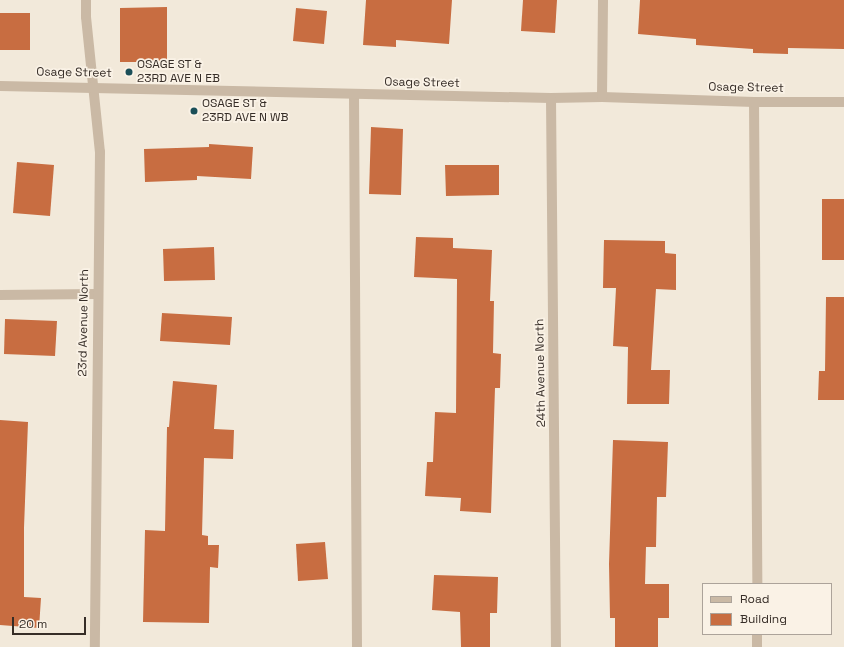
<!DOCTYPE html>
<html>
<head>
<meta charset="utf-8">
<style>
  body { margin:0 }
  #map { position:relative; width:844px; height:647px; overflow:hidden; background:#f2e9da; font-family:"Space Grotesk",sans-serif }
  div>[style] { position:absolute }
  .building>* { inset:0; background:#c86d41 }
  .service>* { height:10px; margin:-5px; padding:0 5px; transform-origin:5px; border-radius:5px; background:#cab9a5 }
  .minor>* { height:10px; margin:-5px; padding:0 5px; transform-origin:5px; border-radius:5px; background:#cab9a5 }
  .dots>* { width:11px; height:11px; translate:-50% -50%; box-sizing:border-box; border:2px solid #faf2e6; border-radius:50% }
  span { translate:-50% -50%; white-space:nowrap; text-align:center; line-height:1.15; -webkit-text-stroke:3.5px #faf2e6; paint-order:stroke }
  .poi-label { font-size:12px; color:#362d27 }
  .left { translate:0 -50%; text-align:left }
  .street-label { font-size:12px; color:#362d27 }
  .legend { position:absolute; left:702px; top:583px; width:130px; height:52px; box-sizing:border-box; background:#faf2e6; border:1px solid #aca39a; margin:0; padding:5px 7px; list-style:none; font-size:12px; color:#362d27 }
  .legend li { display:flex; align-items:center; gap:8px; height:20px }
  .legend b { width:20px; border:1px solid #aca39a }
  .scale { position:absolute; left:12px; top:617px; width:74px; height:18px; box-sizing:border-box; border:2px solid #362d27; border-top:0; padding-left:5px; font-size:12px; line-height:14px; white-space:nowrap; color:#362d27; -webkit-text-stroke:3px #faf2e6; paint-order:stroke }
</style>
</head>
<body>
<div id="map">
  <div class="building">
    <div style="clip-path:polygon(366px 0,452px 0,449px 44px,396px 40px,396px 47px,363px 45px)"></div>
    <div style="clip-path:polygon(523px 0,557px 0,555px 33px,521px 31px)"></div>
    <div style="clip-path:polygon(640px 0,844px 0,844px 49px,788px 48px,788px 54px,753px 53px,753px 49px,696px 45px,696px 39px,638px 34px)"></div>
    <div style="clip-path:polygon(167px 7px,167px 62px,120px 62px,120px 8px)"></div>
    <div style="clip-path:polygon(296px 8px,327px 11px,324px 44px,293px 41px)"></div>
    <div style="clip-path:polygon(0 13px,30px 13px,30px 50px,0 50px)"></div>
    <div style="clip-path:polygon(371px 127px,403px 129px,401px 195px,369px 194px)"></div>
    <div style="clip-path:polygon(209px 144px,253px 147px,251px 179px,197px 176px,197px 180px,145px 182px,144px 149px,209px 147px)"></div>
    <div style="clip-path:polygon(17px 162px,54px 165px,50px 216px,13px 213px)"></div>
    <div style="clip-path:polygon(445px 165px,499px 165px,499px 195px,446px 196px)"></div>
    <div style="clip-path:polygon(822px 199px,844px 199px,844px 260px,822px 260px)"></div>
    <div style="clip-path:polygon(416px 237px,453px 238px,453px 248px,492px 250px,490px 301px,494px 301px,493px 353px,501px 354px,500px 388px,495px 388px,491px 513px,460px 511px,461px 498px,425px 496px,427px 462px,433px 462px,435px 412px,456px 413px,457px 279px,414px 277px)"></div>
    <div style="clip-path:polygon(604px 240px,665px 241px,665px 253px,676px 254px,676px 290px,656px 289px,651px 370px,670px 370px,669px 404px,627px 404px,628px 347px,613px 346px,616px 288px,603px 288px)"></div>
    <div style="clip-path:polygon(214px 247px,215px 280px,164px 281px,163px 249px)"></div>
    <div style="clip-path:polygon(826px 297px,844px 297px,844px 400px,818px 400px,819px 371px,825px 371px)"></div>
    <div style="clip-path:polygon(162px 313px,232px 317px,230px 345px,160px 341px)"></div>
    <div style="clip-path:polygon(5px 319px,57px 321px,55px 356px,4px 354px)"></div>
    <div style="clip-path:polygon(173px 381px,217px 385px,214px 429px,234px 430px,233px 459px,204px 458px,202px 535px,208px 536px,208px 545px,219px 545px,218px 568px,210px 567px,209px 623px,143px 622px,145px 530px,165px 531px,167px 427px,169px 427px)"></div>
    <div style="clip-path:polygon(0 420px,28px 422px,24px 528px,24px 597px,41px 598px,39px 628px,0 625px)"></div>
    <div style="clip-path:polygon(613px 440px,668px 442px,666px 497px,657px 497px,656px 547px,646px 547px,645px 584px,669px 584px,669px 618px,658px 618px,658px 647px,615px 647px,615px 618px,610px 618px,609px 564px)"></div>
    <div style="clip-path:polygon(325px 542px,328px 579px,298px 581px,296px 544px)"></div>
    <div style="clip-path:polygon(434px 575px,498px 577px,497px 613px,490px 613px,490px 647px,461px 647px,460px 612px,432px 610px)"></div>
  </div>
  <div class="service">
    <div style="left:354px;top:94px;width:553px;rotate:89.69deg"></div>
    <div style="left:754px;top:102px;width:482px;rotate:89.6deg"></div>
    <div style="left:0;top:295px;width:97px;rotate:-0.6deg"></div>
    <div style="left:757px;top:634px;width:13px;rotate:90deg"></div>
  </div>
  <div class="minor">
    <div style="left:86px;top:0;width:17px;rotate:90deg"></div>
    <div style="left:86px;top:17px;width:136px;rotate:84.1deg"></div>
    <div style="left:100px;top:152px;width:495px;rotate:90.6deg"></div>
    <div style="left:0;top:86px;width:551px;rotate:1.25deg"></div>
    <div style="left:551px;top:98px;width:51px;rotate:-1.1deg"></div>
    <div style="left:602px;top:97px;width:152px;rotate:1.9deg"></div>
    <div style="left:754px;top:102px;width:90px"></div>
    <div style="left:602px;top:97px;width:97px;rotate:-89.4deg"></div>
    <div style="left:551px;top:98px;width:549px;rotate:89.48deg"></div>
  </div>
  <div class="dots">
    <div style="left:129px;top:72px;background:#1b4f58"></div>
    <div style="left:194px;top:111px;background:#1b4f58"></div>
  </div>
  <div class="poi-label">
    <span class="left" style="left:137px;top:72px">OSAGE ST &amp;<br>23RD AVE N EB</span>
    <span class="left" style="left:202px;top:111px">OSAGE ST &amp;<br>23RD AVE N WB</span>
  </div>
  <div class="street-label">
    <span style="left:74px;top:73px;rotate:1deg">Osage Street</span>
    <span style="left:422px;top:83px;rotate:1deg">Osage Street</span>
    <span style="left:746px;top:88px;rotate:1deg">Osage Street</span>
    <span style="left:84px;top:323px;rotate:-89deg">23rd Avenue North</span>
    <span style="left:541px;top:373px;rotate:-91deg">24th Avenue North</span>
  </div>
  <ul class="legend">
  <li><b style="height:5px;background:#cab9a5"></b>Road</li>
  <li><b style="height:11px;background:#c86d41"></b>Building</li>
  </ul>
  <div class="scale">20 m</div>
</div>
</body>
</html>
